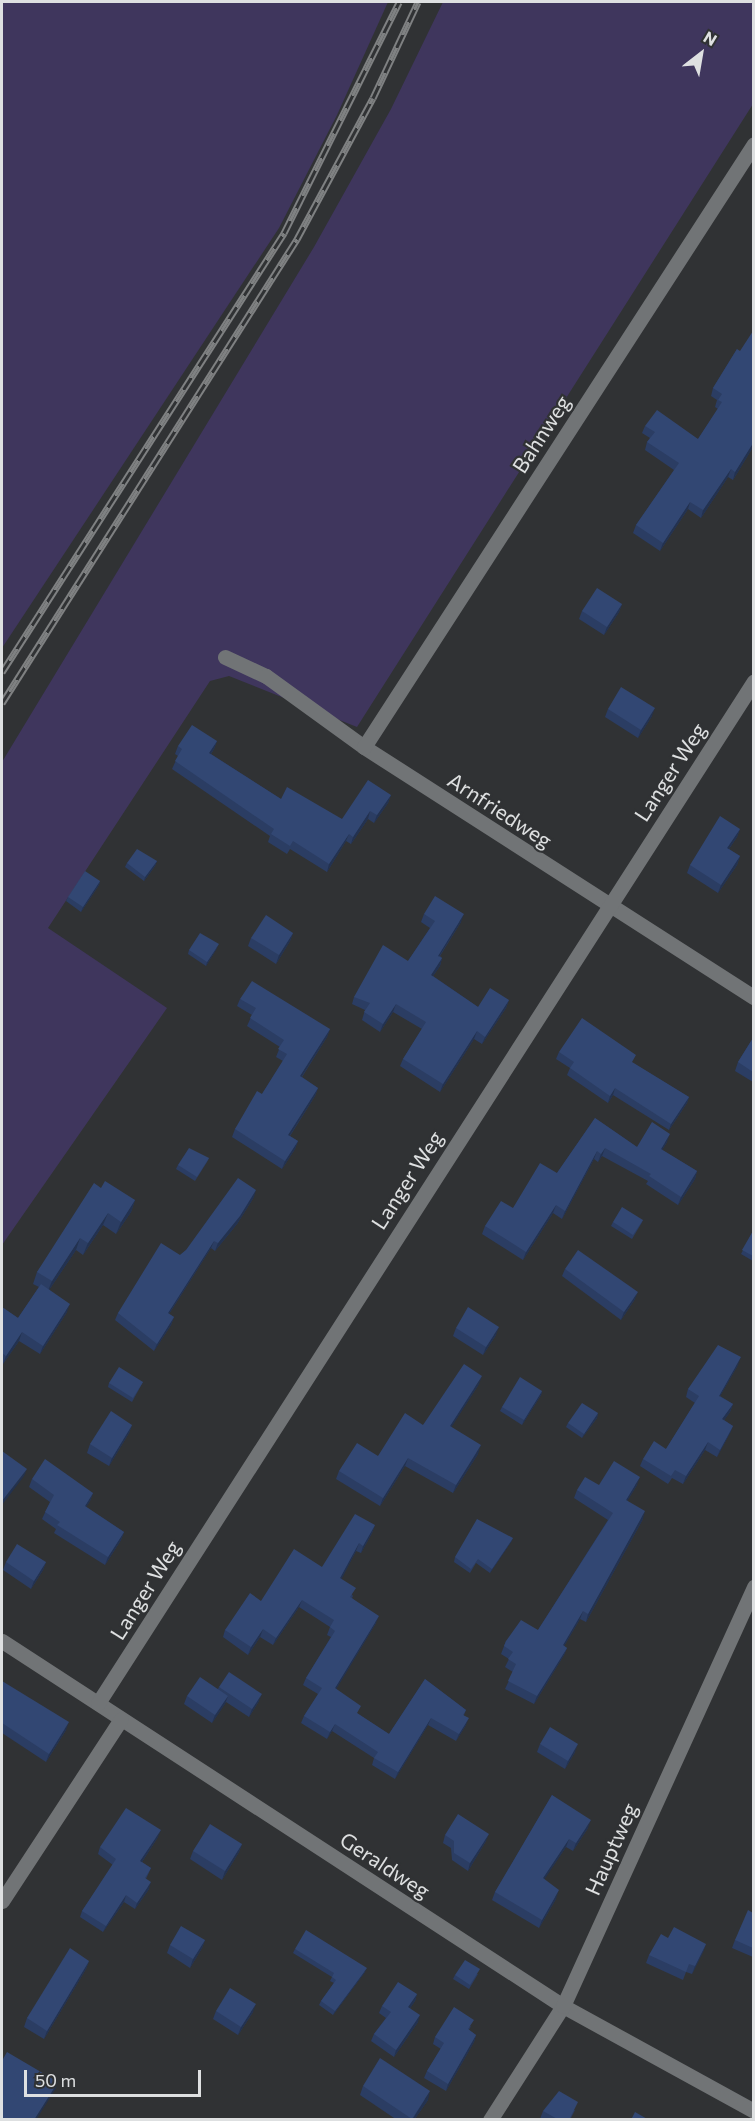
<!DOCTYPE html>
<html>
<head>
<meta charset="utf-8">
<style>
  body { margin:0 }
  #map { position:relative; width:755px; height:2121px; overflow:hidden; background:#303234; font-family:Commissioner,sans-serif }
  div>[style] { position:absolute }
  .green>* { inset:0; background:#3f365d }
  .minor>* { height:15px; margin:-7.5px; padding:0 7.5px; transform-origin:7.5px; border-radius:7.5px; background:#717476 }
  .rail>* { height:7px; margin-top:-3.5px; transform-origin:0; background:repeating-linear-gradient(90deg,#303234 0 14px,#7f8182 0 28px); box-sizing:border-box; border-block:2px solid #7f8182 }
  .wall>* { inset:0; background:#2b3d63 }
  .shaded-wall>* { inset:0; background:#233250 }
  .building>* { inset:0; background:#324773 }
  span { translate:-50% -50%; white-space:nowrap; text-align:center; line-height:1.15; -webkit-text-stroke:4.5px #303234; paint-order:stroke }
  .street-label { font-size:21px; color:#dee0e1 }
  .frame { position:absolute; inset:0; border:3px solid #dee0e1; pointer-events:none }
  .north { position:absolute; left:671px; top:24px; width:60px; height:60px; -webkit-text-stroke:4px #303234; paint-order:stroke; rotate:31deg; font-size:16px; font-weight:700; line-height:24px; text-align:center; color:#dee0e1 }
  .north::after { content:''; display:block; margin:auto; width:21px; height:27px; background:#dee0e1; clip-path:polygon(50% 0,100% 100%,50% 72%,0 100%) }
  .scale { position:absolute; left:24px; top:2070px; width:177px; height:27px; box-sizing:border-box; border:3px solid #dee0e1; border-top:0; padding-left:8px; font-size:18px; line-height:21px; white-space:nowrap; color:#dee0e1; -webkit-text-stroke:4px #303234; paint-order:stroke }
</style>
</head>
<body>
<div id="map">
  <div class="green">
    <div style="clip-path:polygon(2px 2px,388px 2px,337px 115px,279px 228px,2px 648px)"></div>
    <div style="clip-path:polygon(443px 2px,753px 2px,753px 104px,357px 727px,229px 676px,210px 681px,48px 928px,167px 1008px,2px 1245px,2px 762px,314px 247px,391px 109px)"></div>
  </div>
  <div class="minor">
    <div style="left:225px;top:657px;width:45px;rotate:24.9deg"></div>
    <div style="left:266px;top:676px;width:121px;rotate:35.9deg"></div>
    <div style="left:364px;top:747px;width:463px;rotate:32.7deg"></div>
    <div style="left:364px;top:747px;width:718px;rotate:-57.11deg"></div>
    <div style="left:2px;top:1641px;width:669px;rotate:33.05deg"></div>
    <div style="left:563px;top:2006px;width:218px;rotate:28.8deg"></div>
    <div style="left:98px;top:1703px;width:1214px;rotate:-57.3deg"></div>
    <div style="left:2px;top:1901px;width:217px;rotate:-56.8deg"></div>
    <div style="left:490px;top:2120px;width:135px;rotate:-57.4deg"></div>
    <div style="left:563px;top:2006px;width:461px;rotate:-65.5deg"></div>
  </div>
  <div class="rail">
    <div style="left:2px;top:672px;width:522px;rotate:-57.28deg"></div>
    <div style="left:284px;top:233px;width:258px;rotate:-63.5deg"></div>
    <div style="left:2px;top:703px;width:550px;rotate:-57.55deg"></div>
    <div style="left:297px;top:239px;width:160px;rotate:-61.7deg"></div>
    <div style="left:373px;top:98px;width:106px;rotate:-64.9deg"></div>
  </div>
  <div class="wall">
    <div style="clip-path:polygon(737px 349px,753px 447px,733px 480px,728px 477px,701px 518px,688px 509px,660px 551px,633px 533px,636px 525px,674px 470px,645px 450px,647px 442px,650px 438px,642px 433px,645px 426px,698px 439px,718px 409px,715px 407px,717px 400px,711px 396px,713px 388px)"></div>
    <div style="clip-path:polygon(622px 604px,619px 612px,604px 635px,579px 619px,582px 611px)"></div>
    <div style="clip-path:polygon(608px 709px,652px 716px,638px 738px,605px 717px)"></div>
    <div style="clip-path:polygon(217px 741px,214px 749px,211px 754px,281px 799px,342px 819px,391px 795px,388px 803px,374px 823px,368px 819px,351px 844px,346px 841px,327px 872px,290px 849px,287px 854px,268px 842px,270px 836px,172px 769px,178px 756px,175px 754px,178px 746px)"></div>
    <div style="clip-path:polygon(740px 829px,737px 837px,729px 849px,740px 856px,737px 865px,718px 893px,687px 873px,690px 865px)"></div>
    <div style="clip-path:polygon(157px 861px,155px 866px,144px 881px,125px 867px,127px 863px)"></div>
    <div style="clip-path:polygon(100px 881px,99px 885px,81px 912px,66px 901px,68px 897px)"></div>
    <div style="clip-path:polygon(424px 914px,461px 922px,440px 956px,442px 958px,440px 966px,433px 976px,478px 1007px,509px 1000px,506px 1008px,482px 1044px,474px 1039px,440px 1092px,400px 1066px,403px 1059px,422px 1029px,393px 1012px,380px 1032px,362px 1020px,365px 1010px,352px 1004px,354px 997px,408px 961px,430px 928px,421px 922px)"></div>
    <div style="clip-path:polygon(293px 933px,290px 941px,276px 964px,248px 946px,251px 938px)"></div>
    <div style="clip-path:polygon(217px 948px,206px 966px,188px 954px,189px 950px)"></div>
    <div style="clip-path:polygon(240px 999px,330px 1029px,327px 1037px,302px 1077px,318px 1088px,315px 1096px,290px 1136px,298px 1141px,295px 1149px,282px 1169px,232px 1137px,235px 1129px,262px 1094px,283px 1061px,276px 1057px,280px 1047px,247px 1026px,252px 1015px,237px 1006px)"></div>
    <div style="clip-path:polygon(753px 1038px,753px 1082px,735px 1071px,738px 1062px)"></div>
    <div style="clip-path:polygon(559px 1052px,633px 1063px,689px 1097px,687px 1103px,669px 1130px,613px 1095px,608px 1103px,567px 1075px,570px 1068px,556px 1059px)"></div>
    <div style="clip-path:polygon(595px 1118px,637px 1147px,667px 1142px,662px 1150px,697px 1171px,695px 1179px,678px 1205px,646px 1184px,648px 1181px,602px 1156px,598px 1162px,594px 1159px,562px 1219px,553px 1213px,523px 1260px,482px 1234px,485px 1226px,513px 1208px,557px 1173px)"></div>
    <div style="clip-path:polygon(209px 1158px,207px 1162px,195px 1181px,176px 1169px,178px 1165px)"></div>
    <div style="clip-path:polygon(101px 1188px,135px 1200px,131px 1212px,116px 1234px,103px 1225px,83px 1255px,76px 1250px,49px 1290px,67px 1312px,40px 1354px,19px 1341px,3px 1364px,2px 1363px,2px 1307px,18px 1318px,39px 1287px,33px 1284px,37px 1272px)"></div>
    <div style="clip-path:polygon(254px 1197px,237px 1224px,215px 1251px,211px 1248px,169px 1314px,174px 1317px,171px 1325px,154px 1351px,115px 1320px,118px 1313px,180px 1255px)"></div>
    <div style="clip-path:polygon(643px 1220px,641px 1224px,632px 1239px,611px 1226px,613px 1222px)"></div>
    <div style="clip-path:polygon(753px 1231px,753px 1261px,741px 1254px)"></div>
    <div style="clip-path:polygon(565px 1269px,635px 1299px,621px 1320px,562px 1276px)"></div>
    <div style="clip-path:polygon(456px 1328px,496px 1335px,483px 1355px,453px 1336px)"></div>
    <div style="clip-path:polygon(738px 1365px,720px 1396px,733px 1404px,730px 1412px,724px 1420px,733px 1426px,730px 1433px,717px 1457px,705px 1450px,683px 1484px,672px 1478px,668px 1484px,640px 1466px,643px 1459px,666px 1449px,695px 1403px,686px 1397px,688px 1389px)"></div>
    <div style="clip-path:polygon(143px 1382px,132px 1402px,108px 1387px,109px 1383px)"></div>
    <div style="clip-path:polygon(479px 1384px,451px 1427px,478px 1454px,453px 1493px,405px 1466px,380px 1506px,336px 1479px,339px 1471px,378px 1456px,423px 1425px)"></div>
    <div style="clip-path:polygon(542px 1391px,541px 1395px,522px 1425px,500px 1411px,502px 1407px)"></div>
    <div style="clip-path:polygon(598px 1413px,597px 1418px,582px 1438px,566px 1427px,568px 1423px)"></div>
    <div style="clip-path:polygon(132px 1425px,129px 1433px,109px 1466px,87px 1453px,90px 1444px)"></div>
    <div style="clip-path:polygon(32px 1479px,93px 1493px,90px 1501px,86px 1507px,124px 1532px,121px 1540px,105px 1565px,54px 1533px,56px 1529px,42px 1519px,50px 1502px,29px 1487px)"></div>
    <div style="clip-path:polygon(599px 1485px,637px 1485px,627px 1501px,643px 1519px,586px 1622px,580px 1619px,564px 1646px,567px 1648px,564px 1655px,534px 1704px,505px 1689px,513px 1672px,505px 1667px,509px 1659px,501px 1654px,506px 1641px,538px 1630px,608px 1520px,574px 1498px,577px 1490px)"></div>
    <div style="clip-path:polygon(375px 1525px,372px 1533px,361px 1553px,356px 1551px,341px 1579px,353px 1596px,352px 1598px,376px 1623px,336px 1689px,358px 1714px,389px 1734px,425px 1679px,466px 1710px,464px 1715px,466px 1725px,456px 1741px,428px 1725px,395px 1779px,372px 1765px,374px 1758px,332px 1731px,327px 1739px,301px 1723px,304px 1716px,318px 1694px,303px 1685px,306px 1678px,331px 1637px,327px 1635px,330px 1627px,299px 1607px,273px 1645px,260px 1637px,248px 1655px,223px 1637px,225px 1630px,261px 1601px,322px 1567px)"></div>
    <div style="clip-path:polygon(513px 1538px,511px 1542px,490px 1573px,476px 1563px,470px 1573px,454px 1562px,455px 1557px)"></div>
    <div style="clip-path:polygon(6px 1562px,46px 1562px,43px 1570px,31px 1589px,3px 1570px)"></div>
    <div style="clip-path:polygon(2px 1681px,66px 1730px,46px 1762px,2px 1733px)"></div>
    <div style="clip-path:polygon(219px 1687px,259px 1701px,249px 1717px,226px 1702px,212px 1723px,184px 1704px,187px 1696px,218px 1689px)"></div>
    <div style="clip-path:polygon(540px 1744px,575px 1752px,565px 1769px,537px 1752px)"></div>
    <div style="clip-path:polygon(552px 1795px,588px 1828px,573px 1851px,566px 1847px,544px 1879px,556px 1899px,539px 1928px,492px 1900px,495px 1892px)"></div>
    <div style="clip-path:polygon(445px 1835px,486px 1841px,468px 1871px,452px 1860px,451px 1848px,443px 1843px)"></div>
    <div style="clip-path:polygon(158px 1837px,142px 1862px,151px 1868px,146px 1879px,149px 1889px,135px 1909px,124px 1902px,103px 1932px,80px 1917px,82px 1911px,113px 1865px,98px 1854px,100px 1847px)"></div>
    <div style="clip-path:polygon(242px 1844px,239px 1852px,222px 1880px,190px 1859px,193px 1851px)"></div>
    <div style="clip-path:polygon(753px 1913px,753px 1957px,732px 1948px,735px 1940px)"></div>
    <div style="clip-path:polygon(205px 1940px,202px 1948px,190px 1968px,167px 1953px,170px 1945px)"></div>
    <div style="clip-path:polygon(706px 1944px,703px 1952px,692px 1974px,686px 1972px,683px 1980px,646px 1963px,649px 1955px)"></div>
    <div style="clip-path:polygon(295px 1949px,365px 1972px,333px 2015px,319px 2005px,321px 2001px,334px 1983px,330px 1981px,332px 1977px,293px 1953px)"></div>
    <div style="clip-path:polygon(89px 1961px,86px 1969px,44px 2039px,24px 2027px,27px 2018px)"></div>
    <div style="clip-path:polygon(478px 1974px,469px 1989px,453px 1979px,455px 1975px)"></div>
    <div style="clip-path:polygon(417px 1994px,415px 2001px,410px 2008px,418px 2022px,394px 2057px,371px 2041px,374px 2034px,386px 2018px,379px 2013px,382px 2006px)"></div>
    <div style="clip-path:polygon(216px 2011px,253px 2012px,238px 2035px,213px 2019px)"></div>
    <div style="clip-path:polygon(471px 2026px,469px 2030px,476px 2035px,474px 2042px,446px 2091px,424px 2078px,427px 2071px,441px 2049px,433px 2044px,435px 2037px)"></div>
    <div style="clip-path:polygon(363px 2086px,428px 2100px,414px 2120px,397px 2120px,360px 2095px)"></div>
    <div style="clip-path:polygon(575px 2110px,570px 2120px,540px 2119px,543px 2111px)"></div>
  </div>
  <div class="shaded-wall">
    <div style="clip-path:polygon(753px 443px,753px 447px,733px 480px,735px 472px)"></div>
    <div style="clip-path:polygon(731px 469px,728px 477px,701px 518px,703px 510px)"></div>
    <div style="clip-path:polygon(690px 502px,688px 509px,660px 551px,663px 543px)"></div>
    <div style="clip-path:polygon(622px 604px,619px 612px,604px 635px,607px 627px)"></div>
    <div style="clip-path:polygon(655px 708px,652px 716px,638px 738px,641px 730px)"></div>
    <div style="clip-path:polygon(217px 741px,214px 749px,206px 761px,209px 753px)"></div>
    <div style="clip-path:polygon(391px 795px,388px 803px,374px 823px,377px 815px)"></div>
    <div style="clip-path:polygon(370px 811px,368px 819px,351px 844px,353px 837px)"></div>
    <div style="clip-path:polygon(740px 829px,737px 837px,724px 856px,727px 848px)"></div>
    <div style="clip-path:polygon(349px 834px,346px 841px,327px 872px,329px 864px)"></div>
    <div style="clip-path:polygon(740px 856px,737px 865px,718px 893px,721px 885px)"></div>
    <div style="clip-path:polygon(157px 861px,155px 866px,144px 881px,145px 877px)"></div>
    <div style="clip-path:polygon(100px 881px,99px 885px,81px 912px,83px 907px)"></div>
    <div style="clip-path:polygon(464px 914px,461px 922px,435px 963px,438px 956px)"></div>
    <div style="clip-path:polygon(293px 933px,290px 941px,276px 964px,279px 955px)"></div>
    <div style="clip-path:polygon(219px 944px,217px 948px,206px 966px,207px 962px)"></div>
    <div style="clip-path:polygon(442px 958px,440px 966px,428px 983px,431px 975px)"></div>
    <div style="clip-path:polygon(509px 1000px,506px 1008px,482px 1044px,485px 1037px)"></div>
    <div style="clip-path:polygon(396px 1004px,393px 1012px,380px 1032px,383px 1024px)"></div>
    <div style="clip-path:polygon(330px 1029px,327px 1037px,297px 1084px,300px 1076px)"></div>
    <div style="clip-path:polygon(477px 1031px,474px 1039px,440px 1092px,443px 1084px)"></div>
    <div style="clip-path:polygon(318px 1088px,315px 1096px,285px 1143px,288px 1135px)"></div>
    <div style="clip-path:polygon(615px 1088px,613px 1095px,608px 1103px,610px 1096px)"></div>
    <div style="clip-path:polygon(689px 1097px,687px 1103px,669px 1130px,671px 1124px)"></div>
    <div style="clip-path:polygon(670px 1134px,667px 1142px,658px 1157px,661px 1149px)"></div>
    <div style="clip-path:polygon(298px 1141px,295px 1149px,282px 1169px,285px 1161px)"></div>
    <div style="clip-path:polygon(605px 1148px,602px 1156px,598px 1162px,601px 1154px)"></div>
    <div style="clip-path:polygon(597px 1151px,594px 1159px,562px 1219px,565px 1211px)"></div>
    <div style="clip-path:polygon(697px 1171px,695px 1179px,678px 1205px,681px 1197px)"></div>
    <div style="clip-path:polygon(256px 1190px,254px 1197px,237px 1224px,215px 1251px,218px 1243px)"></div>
    <div style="clip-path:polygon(135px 1200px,131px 1212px,116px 1234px,121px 1222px)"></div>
    <div style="clip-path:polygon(556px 1205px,553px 1213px,523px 1260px,526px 1252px)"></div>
    <div style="clip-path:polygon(108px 1213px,103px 1225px,83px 1255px,88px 1243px)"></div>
    <div style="clip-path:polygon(80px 1238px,76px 1250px,47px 1293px,52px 1281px)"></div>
    <div style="clip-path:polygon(214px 1241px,211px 1248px,165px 1320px,168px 1313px)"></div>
    <div style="clip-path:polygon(638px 1292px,635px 1299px,621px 1320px,624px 1312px)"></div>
    <div style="clip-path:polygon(70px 1304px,67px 1312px,40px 1354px,43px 1346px)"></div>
    <div style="clip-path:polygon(174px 1317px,171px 1325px,154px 1351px,157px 1344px)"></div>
    <div style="clip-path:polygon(499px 1327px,496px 1335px,483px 1355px,486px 1347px)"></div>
    <div style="clip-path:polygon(22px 1332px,19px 1341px,3px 1364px,6px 1356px)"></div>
    <div style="clip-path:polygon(741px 1357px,738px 1365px,716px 1403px,719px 1396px)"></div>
    <div style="clip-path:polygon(482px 1376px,479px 1384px,447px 1434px,450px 1426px)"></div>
    <div style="clip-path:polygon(542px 1391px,541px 1395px,522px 1425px,524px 1420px)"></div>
    <div style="clip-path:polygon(733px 1404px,730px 1412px,719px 1427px,722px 1419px)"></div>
    <div style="clip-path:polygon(598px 1413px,597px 1418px,582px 1438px,584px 1434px)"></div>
    <div style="clip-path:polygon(132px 1425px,129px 1433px,109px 1466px,112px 1458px)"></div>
    <div style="clip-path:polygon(733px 1426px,730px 1433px,717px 1457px,720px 1450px)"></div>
    <div style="clip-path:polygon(708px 1442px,705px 1450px,683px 1484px,686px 1476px)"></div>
    <div style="clip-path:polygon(481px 1445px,478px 1454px,453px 1493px,456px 1485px)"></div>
    <div style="clip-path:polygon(408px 1458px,405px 1466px,380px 1506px,383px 1498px)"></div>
    <div style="clip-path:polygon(27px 1469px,24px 1476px,2px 1505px,2px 1501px)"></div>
    <div style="clip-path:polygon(640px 1477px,637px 1485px,623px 1508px,626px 1500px)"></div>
    <div style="clip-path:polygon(93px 1493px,90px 1501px,82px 1514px,85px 1506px)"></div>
    <div style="clip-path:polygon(645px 1511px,643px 1519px,586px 1622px,588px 1614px)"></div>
    <div style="clip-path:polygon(375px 1525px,372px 1533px,361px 1553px,363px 1546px)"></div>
    <div style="clip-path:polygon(124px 1532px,121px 1540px,105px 1565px,108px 1557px)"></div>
    <div style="clip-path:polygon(513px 1538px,511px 1542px,490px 1573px,492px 1569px)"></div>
    <div style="clip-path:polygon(359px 1543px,356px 1551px,338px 1586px,340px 1578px)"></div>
    <div style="clip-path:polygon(46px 1562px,43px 1570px,31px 1589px,34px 1581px)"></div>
    <div style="clip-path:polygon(302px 1600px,299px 1607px,273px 1645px,276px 1638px)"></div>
    <div style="clip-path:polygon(583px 1611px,580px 1619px,560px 1653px,563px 1645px)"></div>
    <div style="clip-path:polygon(379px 1616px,376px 1623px,332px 1696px,335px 1688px)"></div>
    <div style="clip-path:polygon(263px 1629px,260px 1637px,248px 1655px,251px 1647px)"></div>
    <div style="clip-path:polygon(567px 1648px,564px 1655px,534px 1704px,537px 1696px)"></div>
    <div style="clip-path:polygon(262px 1694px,259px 1701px,249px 1717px,252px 1709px)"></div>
    <div style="clip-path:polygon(228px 1696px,225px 1704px,212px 1723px,215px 1715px)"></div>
    <div style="clip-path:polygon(431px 1718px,428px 1725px,395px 1779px,398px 1772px)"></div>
    <div style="clip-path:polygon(469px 1718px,466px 1725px,456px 1741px,459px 1734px)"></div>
    <div style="clip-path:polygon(69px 1722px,66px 1730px,46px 1762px,49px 1754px)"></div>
    <div style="clip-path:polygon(335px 1724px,332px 1731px,327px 1739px,330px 1732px)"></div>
    <div style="clip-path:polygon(578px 1744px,575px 1752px,565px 1769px,568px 1761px)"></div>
    <div style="clip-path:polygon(591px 1820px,588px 1828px,573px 1851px,576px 1843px)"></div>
    <div style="clip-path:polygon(161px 1830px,158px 1837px,138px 1868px,140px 1861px)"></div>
    <div style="clip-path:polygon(489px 1834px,486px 1841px,468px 1871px,470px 1863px)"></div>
    <div style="clip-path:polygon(569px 1839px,566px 1847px,540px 1886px,543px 1878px)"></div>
    <div style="clip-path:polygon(242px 1844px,239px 1852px,222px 1880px,225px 1871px)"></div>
    <div style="clip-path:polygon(151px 1882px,149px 1889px,135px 1909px,137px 1903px)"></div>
    <div style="clip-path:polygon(559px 1890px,556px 1899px,539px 1928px,542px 1920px)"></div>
    <div style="clip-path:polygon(126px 1895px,124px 1902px,103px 1932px,106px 1926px)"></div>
    <div style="clip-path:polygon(205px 1940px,202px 1948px,190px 1968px,193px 1959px)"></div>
    <div style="clip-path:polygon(706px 1944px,703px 1952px,692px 1974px,695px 1966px)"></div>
    <div style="clip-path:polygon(89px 1961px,86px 1969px,44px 2039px,47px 2031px)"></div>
    <div style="clip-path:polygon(367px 1968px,365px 1972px,333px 2015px,335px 2011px)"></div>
    <div style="clip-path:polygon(417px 1994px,415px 2001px,406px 2014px,408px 2007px)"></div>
    <div style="clip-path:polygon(256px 2004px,253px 2012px,238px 2035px,241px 2027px)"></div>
    <div style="clip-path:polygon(420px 2015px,418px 2022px,394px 2057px,396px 2050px)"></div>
    <div style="clip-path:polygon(476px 2035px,474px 2042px,446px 2091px,448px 2084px)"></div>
    <div style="clip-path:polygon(58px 2082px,56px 2088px,36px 2120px,34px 2120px)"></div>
    <div style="clip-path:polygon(430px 2091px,428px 2100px,414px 2120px,412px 2120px)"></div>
  </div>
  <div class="building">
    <div style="clip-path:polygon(753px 331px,753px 443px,735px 472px,731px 469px,703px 510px,690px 502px,663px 543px,636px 525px,679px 463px,647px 442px,655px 432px,645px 426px,657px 410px,698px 439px,722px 402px,718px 400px,722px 394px,713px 388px,737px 349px,740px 351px)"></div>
    <div style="clip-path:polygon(597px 588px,622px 604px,607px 627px,582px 611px)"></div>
    <div style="clip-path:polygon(621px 687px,655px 708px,641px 730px,608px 709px)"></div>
    <div style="clip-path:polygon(192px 725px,217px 741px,209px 753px,281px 799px,287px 787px,342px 819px,368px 780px,391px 795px,377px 815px,370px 811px,353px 837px,349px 834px,329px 864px,293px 841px,290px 846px,271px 834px,274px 829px,175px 761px,182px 749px,178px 746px)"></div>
    <div style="clip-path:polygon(720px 816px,740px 829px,727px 848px,740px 856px,721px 885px,690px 865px)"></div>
    <div style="clip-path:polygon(137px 849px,157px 861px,145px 877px,127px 863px)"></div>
    <div style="clip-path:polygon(85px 871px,100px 881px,83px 907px,68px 897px)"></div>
    <div style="clip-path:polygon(435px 896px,464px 914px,438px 956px,442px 958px,431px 975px,478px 1007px,490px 988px,509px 1000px,485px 1037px,477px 1031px,443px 1084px,403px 1059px,426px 1022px,396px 1004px,383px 1024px,364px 1012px,370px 1003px,354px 997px,383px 945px,408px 961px,435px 921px,424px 914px)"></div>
    <div style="clip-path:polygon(266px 915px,293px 933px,279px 955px,251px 938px)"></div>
    <div style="clip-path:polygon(200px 933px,219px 944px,207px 962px,189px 950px)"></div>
    <div style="clip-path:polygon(252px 981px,330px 1029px,300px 1076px,318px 1088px,288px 1135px,298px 1141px,285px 1161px,235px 1129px,257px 1091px,262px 1094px,287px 1054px,278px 1049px,284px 1040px,250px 1018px,256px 1008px,240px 999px)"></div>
    <div style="clip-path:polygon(582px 1018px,636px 1055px,632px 1062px,689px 1097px,671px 1124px,615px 1088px,610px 1096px,570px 1068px,574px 1062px,559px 1052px)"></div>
    <div style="clip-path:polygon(753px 1038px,753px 1072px,738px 1062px)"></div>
    <div style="clip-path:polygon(595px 1118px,637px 1147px,652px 1122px,670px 1134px,661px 1149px,697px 1171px,681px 1197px,649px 1176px,651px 1174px,605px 1148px,601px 1154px,597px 1151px,565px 1211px,556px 1205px,526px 1252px,485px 1226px,501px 1201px,513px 1208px,540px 1163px,557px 1173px)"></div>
    <div style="clip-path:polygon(189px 1148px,209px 1158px,197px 1177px,178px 1165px)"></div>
    <div style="clip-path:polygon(238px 1178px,256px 1190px,240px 1216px,218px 1243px,214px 1241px,168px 1313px,174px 1317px,157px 1344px,118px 1313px,161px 1243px,180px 1255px,186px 1250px)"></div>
    <div style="clip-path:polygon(105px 1181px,135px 1200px,121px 1222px,108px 1213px,88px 1243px,80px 1238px,52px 1281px,37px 1272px,94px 1183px,101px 1188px)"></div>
    <div style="clip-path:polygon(622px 1207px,643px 1220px,633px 1235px,613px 1222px)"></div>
    <div style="clip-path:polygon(753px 1231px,753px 1256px,742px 1250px)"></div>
    <div style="clip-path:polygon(578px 1250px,638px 1292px,624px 1312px,565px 1269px)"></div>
    <div style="clip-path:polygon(41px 1284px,70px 1304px,43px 1346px,22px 1332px,6px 1356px,2px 1353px,2px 1307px,18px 1318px)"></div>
    <div style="clip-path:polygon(468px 1307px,499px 1327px,486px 1347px,456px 1328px)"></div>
    <div style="clip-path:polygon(718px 1345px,741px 1357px,719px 1396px,733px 1404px,722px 1419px,733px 1426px,720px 1450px,708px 1442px,686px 1476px,675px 1470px,671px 1476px,643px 1459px,654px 1441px,666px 1449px,699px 1396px,688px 1389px)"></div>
    <div style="clip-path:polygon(464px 1364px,482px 1376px,450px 1426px,481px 1445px,456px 1485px,408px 1458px,383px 1498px,339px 1471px,357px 1443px,378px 1456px,405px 1413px,423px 1425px)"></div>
    <div style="clip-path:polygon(119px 1367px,143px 1382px,133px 1398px,109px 1383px)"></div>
    <div style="clip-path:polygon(520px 1377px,542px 1391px,524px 1420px,502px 1407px)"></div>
    <div style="clip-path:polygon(582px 1403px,598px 1413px,584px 1434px,568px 1423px)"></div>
    <div style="clip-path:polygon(111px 1411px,132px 1425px,112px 1458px,90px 1444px)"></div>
    <div style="clip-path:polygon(2px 1451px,27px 1469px,2px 1501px)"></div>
    <div style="clip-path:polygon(45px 1459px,93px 1493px,85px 1506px,124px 1532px,108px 1557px,57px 1525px,60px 1522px,45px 1512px,54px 1495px,32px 1479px)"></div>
    <div style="clip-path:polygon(614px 1461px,640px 1477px,626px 1500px,645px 1511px,588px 1614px,583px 1611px,563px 1645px,567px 1648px,537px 1696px,508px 1681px,516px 1664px,508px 1659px,513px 1652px,504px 1646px,506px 1641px,521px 1620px,538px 1630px,613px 1513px,577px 1490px,585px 1477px,599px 1485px)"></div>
    <div style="clip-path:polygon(355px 1514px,375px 1525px,363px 1546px,359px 1543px,340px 1578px,356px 1588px,350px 1597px,379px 1616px,335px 1688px,361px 1706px,357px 1713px,389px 1734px,425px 1679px,466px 1710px,463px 1715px,469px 1718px,459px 1734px,431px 1718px,398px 1772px,374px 1758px,378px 1752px,335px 1724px,330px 1732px,304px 1716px,322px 1688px,306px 1678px,335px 1631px,330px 1627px,334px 1620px,302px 1600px,276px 1638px,263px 1629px,251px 1647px,225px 1630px,250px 1593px,261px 1601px,294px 1549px,322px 1567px)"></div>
    <div style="clip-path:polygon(477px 1519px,513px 1538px,492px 1569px,478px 1559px,471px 1569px,455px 1557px)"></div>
    <div style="clip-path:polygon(17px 1544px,46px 1562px,34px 1581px,6px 1562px)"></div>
    <div style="clip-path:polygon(229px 1672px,262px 1694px,252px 1709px,219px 1687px)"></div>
    <div style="clip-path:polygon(200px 1677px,228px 1696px,215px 1715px,187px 1696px)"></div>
    <div style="clip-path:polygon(2px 1681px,69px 1722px,49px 1754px,2px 1723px)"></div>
    <div style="clip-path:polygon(550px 1727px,578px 1744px,568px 1761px,540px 1744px)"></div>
    <div style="clip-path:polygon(552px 1795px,591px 1820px,576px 1843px,569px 1839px,543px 1878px,559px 1890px,542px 1920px,495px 1892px)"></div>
    <div style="clip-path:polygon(126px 1808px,161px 1830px,140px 1861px,151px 1868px,145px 1878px,151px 1882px,137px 1903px,126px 1895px,106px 1926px,82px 1911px,116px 1859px,100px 1847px)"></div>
    <div style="clip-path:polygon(458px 1814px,489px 1834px,470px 1863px,454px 1853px,454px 1841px,445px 1835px)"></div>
    <div style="clip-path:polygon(210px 1824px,242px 1844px,225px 1871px,193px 1851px)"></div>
    <div style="clip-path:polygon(748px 1910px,753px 1913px,753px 1948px,735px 1940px)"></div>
    <div style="clip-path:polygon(181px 1926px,205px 1940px,193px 1959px,170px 1945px)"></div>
    <div style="clip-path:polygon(674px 1927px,706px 1944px,695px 1966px,689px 1964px,686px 1972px,649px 1955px,661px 1934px,668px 1938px)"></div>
    <div style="clip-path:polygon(306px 1930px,367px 1968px,335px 2011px,321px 2001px,336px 1980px,332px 1977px,334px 1973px,295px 1949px)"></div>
    <div style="clip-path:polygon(70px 1948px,89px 1961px,47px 2031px,27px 2018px)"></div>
    <div style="clip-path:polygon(465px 1960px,480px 1969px,470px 1985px,455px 1975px)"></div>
    <div style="clip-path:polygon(398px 1982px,417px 1994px,408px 2007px,420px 2015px,396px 2050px,374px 2034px,391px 2012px,382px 2006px)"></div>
    <div style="clip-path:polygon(230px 1988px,256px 2004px,241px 2027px,216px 2011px)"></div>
    <div style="clip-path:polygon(454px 2007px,474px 2020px,468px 2029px,476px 2035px,448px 2084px,427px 2071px,444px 2043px,435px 2037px)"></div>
    <div style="clip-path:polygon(7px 2052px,58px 2082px,34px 2120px,2px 2120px,2px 2058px,3px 2059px)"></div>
    <div style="clip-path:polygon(380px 2058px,430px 2091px,412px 2119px,363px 2086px)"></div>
    <div style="clip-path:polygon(559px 2091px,578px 2102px,569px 2120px,559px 2120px,543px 2111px)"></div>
    <div style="clip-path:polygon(635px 2112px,649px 2120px,631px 2120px)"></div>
  </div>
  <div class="street-label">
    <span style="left:541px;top:434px;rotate:-57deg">Bahnweg</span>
    <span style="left:670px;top:772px;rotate:-57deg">Langer Weg</span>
    <span style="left:500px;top:810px;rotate:33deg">Arnfriedweg</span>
    <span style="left:407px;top:1180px;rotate:-57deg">Langer Weg</span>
    <span style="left:145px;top:1590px;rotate:-58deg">Langer Weg</span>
    <span style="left:611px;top:1849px;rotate:-66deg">Hauptweg</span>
    <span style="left:385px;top:1865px;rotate:33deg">Geraldweg</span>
  </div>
  <div class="frame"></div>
  <div class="north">N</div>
  <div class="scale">50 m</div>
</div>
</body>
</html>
